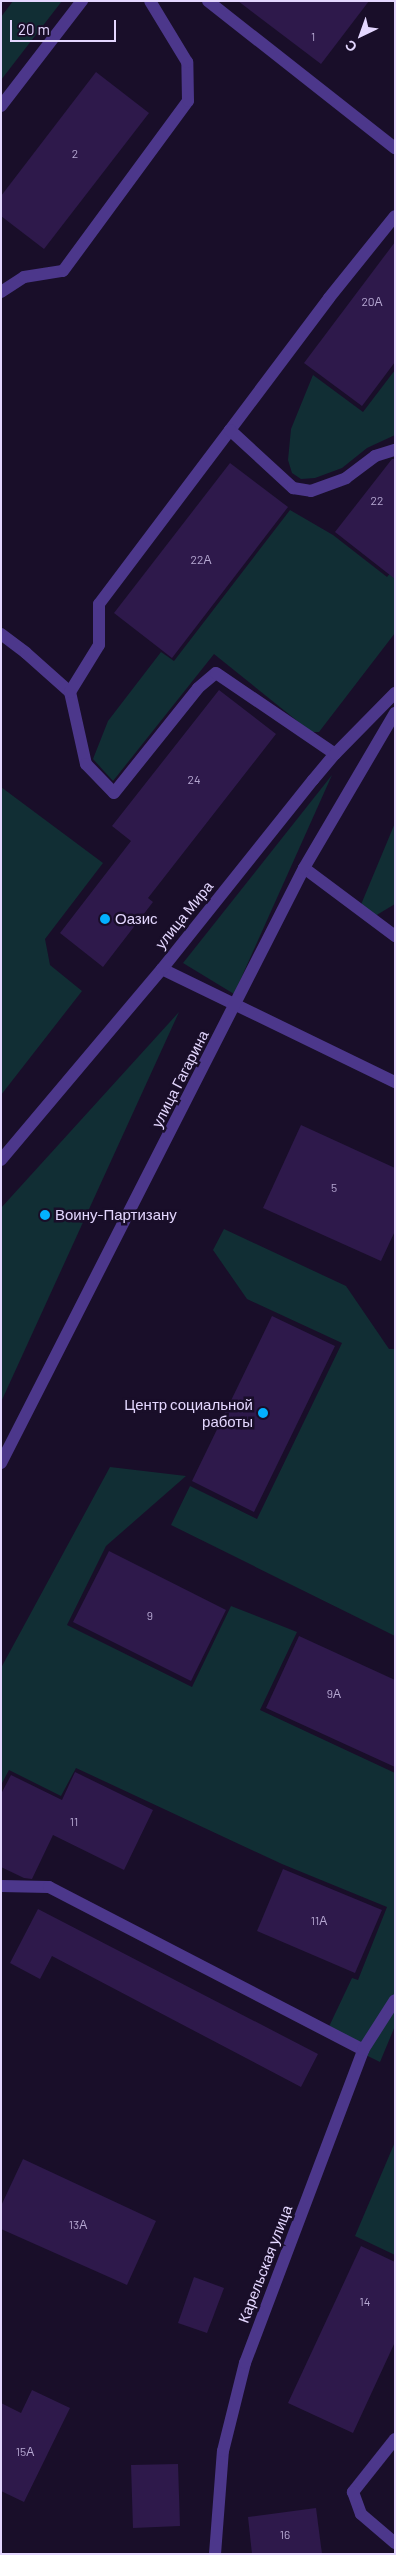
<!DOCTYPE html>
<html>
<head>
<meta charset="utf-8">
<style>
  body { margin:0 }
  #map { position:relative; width:396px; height:2555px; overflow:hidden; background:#190e29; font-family:Barlow,sans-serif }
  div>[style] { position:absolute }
  .green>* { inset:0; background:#112e34 }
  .building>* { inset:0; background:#2e194b }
  .minor>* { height:12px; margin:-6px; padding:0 6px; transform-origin:6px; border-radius:6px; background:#4c378b }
  .dots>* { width:14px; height:14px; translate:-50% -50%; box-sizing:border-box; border:2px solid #190e29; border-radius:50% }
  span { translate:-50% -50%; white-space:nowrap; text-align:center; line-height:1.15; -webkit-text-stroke:5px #190e29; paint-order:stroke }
  .number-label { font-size:12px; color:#b6a8d2 }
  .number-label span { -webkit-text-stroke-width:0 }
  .street-label { font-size:15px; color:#e4d7ff }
  .poi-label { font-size:15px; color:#e4d7ff }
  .left { translate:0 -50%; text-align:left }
  .right { translate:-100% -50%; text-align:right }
  .frame { position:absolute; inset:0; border:2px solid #e4d7ff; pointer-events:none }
  .north { position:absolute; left:336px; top:10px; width:50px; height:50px; -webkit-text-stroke:4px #190e29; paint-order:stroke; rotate:222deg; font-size:14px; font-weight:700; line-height:20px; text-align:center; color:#e4d7ff }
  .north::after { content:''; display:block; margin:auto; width:18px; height:22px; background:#e4d7ff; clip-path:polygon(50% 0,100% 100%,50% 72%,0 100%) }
  .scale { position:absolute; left:10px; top:20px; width:106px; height:22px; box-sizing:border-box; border:2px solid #e4d7ff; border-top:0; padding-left:6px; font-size:15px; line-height:18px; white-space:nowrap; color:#e4d7ff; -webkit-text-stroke:4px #190e29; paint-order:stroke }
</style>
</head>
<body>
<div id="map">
  <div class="green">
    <div style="clip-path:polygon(13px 1px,62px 1px,1px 80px,1px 17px)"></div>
    <div style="clip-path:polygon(395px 370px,395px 435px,367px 448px,342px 468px,315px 478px,301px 479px,292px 473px,288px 460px,291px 429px,313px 375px,363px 412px)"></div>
    <div style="clip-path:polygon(290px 510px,333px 535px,387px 577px,395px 568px,395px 633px,319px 732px,311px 732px,214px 654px,113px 781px,93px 759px,108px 721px,161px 652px,174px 661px)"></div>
    <div style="clip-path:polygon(332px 775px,234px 994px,183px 963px)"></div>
    <div style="clip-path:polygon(1px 787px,103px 863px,45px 939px,50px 965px,82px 991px,1px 1095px)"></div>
    <div style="clip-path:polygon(395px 823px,395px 904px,375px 916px,360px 907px)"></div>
    <div style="clip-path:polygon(179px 1012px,1px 1402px,1px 1208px)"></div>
    <div style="clip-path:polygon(224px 1229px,346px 1286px,389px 1349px,395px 1349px,395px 1636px,171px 1525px,190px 1486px,257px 1519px,342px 1343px,247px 1299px,213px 1250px)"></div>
    <div style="clip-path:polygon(110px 1467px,186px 1476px,106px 1546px,67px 1625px,192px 1687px,231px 1606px,297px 1632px,260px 1710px,395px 1773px,395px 2026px,380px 2062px,325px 2035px,352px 1978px,358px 1980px,387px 1907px,282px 1864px,76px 1768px,61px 1796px,9px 1770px,1px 1785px,1px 1668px)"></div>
    <div style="clip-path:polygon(395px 2142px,395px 2255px,355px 2236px)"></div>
  </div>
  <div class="building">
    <div style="clip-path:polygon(238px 1px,369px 1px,321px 64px)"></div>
    <div style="clip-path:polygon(96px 72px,149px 113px,44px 249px,1px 216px,1px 196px)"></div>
    <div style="clip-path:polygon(395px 242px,395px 362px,362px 406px,304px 363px)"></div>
    <div style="clip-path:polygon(392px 459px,395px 459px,395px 579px,335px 532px)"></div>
    <div style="clip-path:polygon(230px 463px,288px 507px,172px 658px,114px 613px)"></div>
    <div style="clip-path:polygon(219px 690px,276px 734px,148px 898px,153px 902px,103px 967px,60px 933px,131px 841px,112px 826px)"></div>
    <div style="clip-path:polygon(301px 1125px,395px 1168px,395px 1231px,381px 1261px,263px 1208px)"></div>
    <div style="clip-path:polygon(272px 1316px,335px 1346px,254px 1512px,192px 1481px)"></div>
    <div style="clip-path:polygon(109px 1551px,226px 1610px,191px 1681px,73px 1622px)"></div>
    <div style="clip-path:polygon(299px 1636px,395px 1680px,395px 1767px,266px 1708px)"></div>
    <div style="clip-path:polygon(75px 1772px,153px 1810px,124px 1870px,53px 1835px,32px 1879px,24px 1878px,1px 1867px,1px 1794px,11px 1775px,62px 1800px)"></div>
    <div style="clip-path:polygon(283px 1869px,382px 1910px,355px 1973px,257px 1931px)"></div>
    <div style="clip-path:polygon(38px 1909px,318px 2054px,301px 2087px,52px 1956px,40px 1979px,10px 1963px)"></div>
    <div style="clip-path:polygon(23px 2159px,156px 2221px,127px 2285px,1px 2229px,1px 2206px)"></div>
    <div style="clip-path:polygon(361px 2246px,395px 2262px,395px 2342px,353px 2433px,288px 2403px)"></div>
    <div style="clip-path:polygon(194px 2277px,224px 2288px,207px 2333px,178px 2323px)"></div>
    <div style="clip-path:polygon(32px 2390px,70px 2408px,24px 2502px,1px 2491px,1px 2403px,21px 2413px)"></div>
    <div style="clip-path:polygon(178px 2464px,180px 2526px,133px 2528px,131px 2465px)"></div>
    <div style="clip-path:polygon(316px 2508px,322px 2554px,252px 2554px,248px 2517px)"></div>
  </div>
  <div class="minor">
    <div style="left:208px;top:1px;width:238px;rotate:38.2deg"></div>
    <div style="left:1px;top:106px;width:133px;rotate:-52.4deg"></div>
    <div style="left:1px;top:292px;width:27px;rotate:-33deg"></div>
    <div style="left:24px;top:277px;width:39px;rotate:-9deg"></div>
    <div style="left:63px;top:271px;width:211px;rotate:-53.7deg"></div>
    <div style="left:188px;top:101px;width:39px;rotate:-91deg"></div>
    <div style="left:187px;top:62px;width:71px;rotate:-121.2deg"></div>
    <div style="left:230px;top:430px;width:165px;rotate:-53.1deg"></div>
    <div style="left:329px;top:298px;width:105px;rotate:-51.2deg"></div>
    <div style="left:1px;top:634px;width:31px;rotate:37deg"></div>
    <div style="left:26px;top:653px;width:59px;rotate:41.6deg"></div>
    <div style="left:70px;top:692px;width:74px;rotate:77.5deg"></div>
    <div style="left:86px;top:764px;width:40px;rotate:46deg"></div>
    <div style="left:114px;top:793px;width:134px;rotate:-51.3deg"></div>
    <div style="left:198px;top:688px;width:23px;rotate:-40deg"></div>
    <div style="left:216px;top:673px;width:144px;rotate:34.2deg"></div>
    <div style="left:70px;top:692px;width:55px;rotate:-58.3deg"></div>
    <div style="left:99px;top:645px;width:41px;rotate:-90deg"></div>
    <div style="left:99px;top:604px;width:218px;rotate:-53deg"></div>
    <div style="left:230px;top:430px;width:86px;rotate:42.6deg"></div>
    <div style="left:293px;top:488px;width:18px;rotate:9deg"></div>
    <div style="left:311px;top:491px;width:37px;rotate:-20deg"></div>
    <div style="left:346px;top:478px;width:36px;rotate:-37deg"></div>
    <div style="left:375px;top:456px;width:21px;rotate:-17deg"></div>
    <div style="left:304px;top:868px;width:114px;rotate:36.8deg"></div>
    <div style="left:162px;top:969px;width:259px;rotate:25.9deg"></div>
    <div style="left:1px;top:1160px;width:250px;rotate:-49.9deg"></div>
    <div style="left:162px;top:969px;width:242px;rotate:-51.4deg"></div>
    <div style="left:313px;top:780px;width:34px;rotate:-50deg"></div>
    <div style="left:335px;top:754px;width:86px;rotate:-45.5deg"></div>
    <div style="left:1px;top:1463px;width:668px;rotate:-63.01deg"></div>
    <div style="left:304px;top:868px;width:180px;rotate:-59.6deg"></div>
    <div style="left:1px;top:1886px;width:48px;rotate:1.2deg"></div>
    <div style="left:49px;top:1887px;width:354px;rotate:27.4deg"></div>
    <div style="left:395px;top:2439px;width:68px;rotate:128.4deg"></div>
    <div style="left:353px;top:2492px;width:23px;rotate:70deg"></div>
    <div style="left:361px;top:2514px;width:45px;rotate:40.5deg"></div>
    <div style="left:215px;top:2554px;width:103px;rotate:-85.6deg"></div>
    <div style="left:223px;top:2451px;width:91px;rotate:-76deg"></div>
    <div style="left:245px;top:2363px;width:335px;rotate:-69.3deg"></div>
    <div style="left:363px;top:2050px;width:59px;rotate:-57.4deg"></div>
  </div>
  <div class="dots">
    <div style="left:105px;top:919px;background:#03b1ff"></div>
    <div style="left:45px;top:1215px;background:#03b1ff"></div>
    <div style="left:263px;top:1413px;background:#03b1ff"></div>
  </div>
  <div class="number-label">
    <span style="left:313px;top:37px">1</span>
    <span style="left:75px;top:154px">2</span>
    <span style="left:372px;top:302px">20А</span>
    <span style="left:377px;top:501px">22</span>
    <span style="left:201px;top:560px">22А</span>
    <span style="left:194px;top:780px">24</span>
    <span style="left:334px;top:1188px">5</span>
    <span style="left:150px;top:1616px">9</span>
    <span style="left:334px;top:1694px">9А</span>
    <span style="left:74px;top:1822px">11</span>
    <span style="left:319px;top:1921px">11А</span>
    <span style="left:78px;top:2225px">13А</span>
    <span style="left:365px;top:2302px">14</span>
    <span style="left:25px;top:2452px">15А</span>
    <span style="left:285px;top:2535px">16</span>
  </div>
  <div class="street-label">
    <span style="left:184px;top:915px;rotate:-51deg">улица Мира</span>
    <span style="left:180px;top:1079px;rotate:-63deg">улица Гагарина</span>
    <span style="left:265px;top:2264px;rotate:-69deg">Карельская улица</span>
  </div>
  <div class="poi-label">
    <span class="left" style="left:115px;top:919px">Оазис</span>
    <span class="left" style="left:55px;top:1215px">Воину-Партизану</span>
    <span class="right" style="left:253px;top:1413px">Центр социальной<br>работы</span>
  </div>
  <div class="frame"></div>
  <div class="north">С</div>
  <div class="scale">20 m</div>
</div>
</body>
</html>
